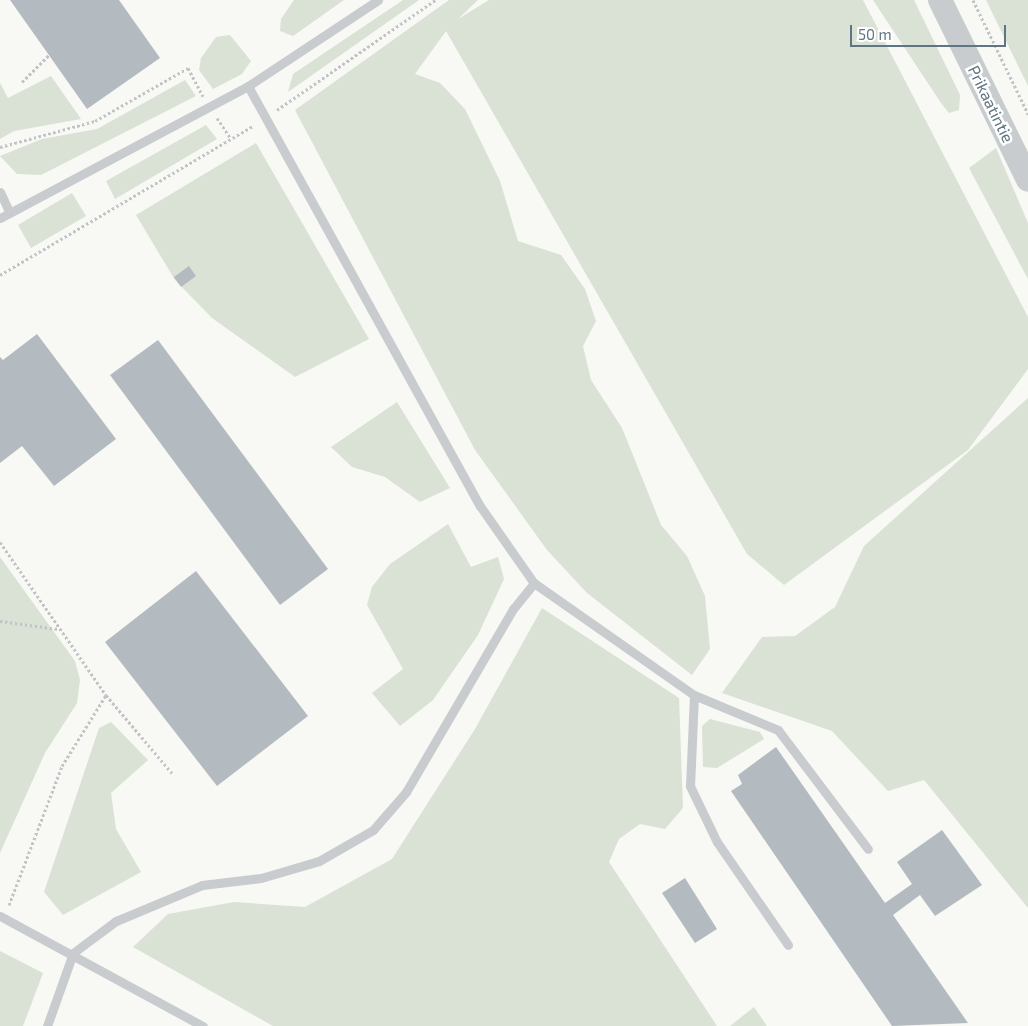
<!DOCTYPE html>
<html>
<head>
<meta charset="utf-8">
<style>
  body { margin:0 }
  #map { position:relative; width:1028px; height:1026px; overflow:hidden; background:#f8f8f5; font-family:"Exo 2",sans-serif }
  div>[style] { position:absolute }
  .green>* { inset:0; background:#dae1d5 }
  .building>* { inset:0; background:#b3bbc0 }
  .path>* { height:3px; margin-top:-1.5px; transform-origin:0; background:repeating-linear-gradient(90deg,#c1c4c6 0 2.5px,transparent 0 5px) }
  .service>* { height:9px; margin:-4.5px; padding:0 4.5px; transform-origin:4.5px; border-radius:4.5px; background:#c8cccf }
  .tertiary>* { height:24px; margin:-12px; padding:0 12px; transform-origin:12px; border-radius:12px; background:#c8cccf }
  span { translate:-50% -50%; white-space:nowrap; text-align:center; line-height:1.15; -webkit-text-stroke:5px #fff; paint-order:stroke }
  .street-label { font-size:16px; color:#607583 }
  .scale { position:absolute; left:850px; top:25px; width:156px; height:22px; box-sizing:border-box; border:2px solid #607583; border-top:0; padding-left:6px; font-size:15px; line-height:18px; white-space:nowrap; color:#607583; -webkit-text-stroke:4px #fff; paint-order:stroke }
</style>
</head>
<body>
<div id="map">
  <div class="green">
    <div style="clip-path:polygon(294px 0,344px 0,293px 36px,280px 31px,281px 19px)"></div>
    <div style="clip-path:polygon(403px 0,419px 0,288px 92px,293px 74px)"></div>
    <div style="clip-path:polygon(449px 0,478px 0,458px 19px,489px 0,863px 0,1028px 317px,1028px 369px,968px 450px,784px 585px,747px 554px,446px 31px,415px 74px,440px 83px,465px 109px,500px 181px,518px 241px,561px 255px,585px 289px,596px 321px,583px 346px,591px 380px,622px 428px,661px 525px,687px 556px,705px 596px,710px 649px,692px 675px,587px 593px,547px 550px,475px 450px,295px 110px)"></div>
    <div style="clip-path:polygon(873px 0,914px 0,960px 95px,959px 110px,949px 113px,941px 103px)"></div>
    <div style="clip-path:polygon(986px 0,1028px 0,1028px 86px)"></div>
    <div style="clip-path:polygon(230px 35px,251px 61px,242px 74px,213px 89px,199px 70px,201px 58px,216px 37px)"></div>
    <div style="clip-path:polygon(51px 76px,81px 119px,14px 131px,0 139px,0 83px,8px 98px)"></div>
    <div style="clip-path:polygon(185px 80px,196px 96px,41px 175px,17px 174px,0 156px,42px 139px,97px 129px)"></div>
    <div style="clip-path:polygon(206px 125px,217px 139px,115px 199px,106px 181px)"></div>
    <div style="clip-path:polygon(256px 143px,369px 339px,295px 377px,212px 318px,175px 280px,136px 215px)"></div>
    <div style="clip-path:polygon(996px 148px,1028px 223px,1028px 279px,969px 168px)"></div>
    <div style="clip-path:polygon(72px 193px,86px 216px,31px 248px,18px 225px)"></div>
    <div style="clip-path:polygon(1028px 398px,1028px 908px,924px 780px,888px 791px,832px 731px,722px 693px,762px 637px,795px 636px,835px 607px,864px 546px)"></div>
    <div style="clip-path:polygon(397px 402px,450px 488px,420px 502px,385px 477px,352px 467px,331px 447px)"></div>
    <div style="clip-path:polygon(448px 524px,471px 567px,498px 557px,504px 579px,478px 635px,433px 700px,400px 726px,372px 693px,403px 669px,367px 605px,372px 587px,390px 564px)"></div>
    <div style="clip-path:polygon(0 557px,75px 661px,80px 680px,77px 703px,45px 753px,0 853px)"></div>
    <div style="clip-path:polygon(542px 608px,679px 698px,683px 808px,665px 829px,640px 824px,619px 839px,609px 862px,717px 1026px,273px 1026px,133px 947px,168px 914px,234px 902px,305px 907px,392px 859px,475px 729px)"></div>
    <div style="clip-path:polygon(710px 719px,760px 732px,764px 739px,717px 768px,703px 767px,702px 726px)"></div>
    <div style="clip-path:polygon(111px 722px,148px 760px,111px 793px,116px 829px,141px 872px,63px 915px,44px 892px,99px 728px)"></div>
    <div style="clip-path:polygon(0 951px,43px 973px,23px 1026px,0 1026px)"></div>
    <div style="clip-path:polygon(754px 1007px,767px 1026px,730px 1026px)"></div>
  </div>
  <div class="building">
    <div style="clip-path:polygon(10px 0,119px 0,160px 58px,87px 109px)"></div>
    <div style="clip-path:polygon(189px 266px,196px 276px,181px 287px,174px 277px)"></div>
    <div style="clip-path:polygon(37px 334px,116px 439px,54px 486px,22px 446px,0 463px,0 357px,3px 360px)"></div>
    <div style="clip-path:polygon(158px 340px,328px 569px,280px 605px,110px 375px)"></div>
    <div style="clip-path:polygon(196px 571px,308px 716px,217px 786px,105px 642px)"></div>
    <div style="clip-path:polygon(776px 747px,885px 903px,912px 884px,897px 862px,942px 830px,982px 885px,935px 916px,920px 895px,893px 915px,968px 1023px,892px 1026px,731px 791px,742px 784px,738px 775px)"></div>
    <div style="clip-path:polygon(685px 878px,717px 929px,695px 943px,662px 893px)"></div>
  </div>
  <div class="path">
    <div style="left:973px;top:0;width:127px;rotate:64.2deg"></div>
    <div style="left:22px;top:82px;width:38px;rotate:-45deg"></div>
    <div style="left:277px;top:110px;width:193px;rotate:-34.8deg"></div>
    <div style="left:217px;top:118px;width:25px;rotate:56deg"></div>
    <div style="left:0;top:147px;width:98px;rotate:-15.3deg"></div>
    <div style="left:95px;top:121px;width:107px;rotate:-29.7deg"></div>
    <div style="left:188px;top:68px;width:32px;rotate:62deg"></div>
    <div style="left:0;top:275px;width:294px;rotate:-30.5deg"></div>
    <div style="left:0;top:542px;width:186px;rotate:55.3deg"></div>
    <div style="left:106px;top:695px;width:102px;rotate:49.8deg"></div>
    <div style="left:0;top:621px;width:59px;rotate:7.9deg"></div>
    <div style="left:9px;top:905px;width:149px;rotate:-69.1deg"></div>
    <div style="left:62px;top:766px;width:84px;rotate:-58.2deg"></div>
  </div>
  <div class="service">
    <div style="left:248px;top:86px;width:480px;rotate:61.1deg"></div>
    <div style="left:480px;top:506px;width:94px;rotate:55deg"></div>
    <div style="left:0;top:192px;width:23px;rotate:65deg"></div>
    <div style="left:0;top:218px;width:281px;rotate:-28deg"></div>
    <div style="left:248px;top:86px;width:156px;rotate:-33.5deg"></div>
    <div style="left:694px;top:695px;width:91px;rotate:92.5deg"></div>
    <div style="left:690px;top:786px;width:62px;rotate:64.3deg"></div>
    <div style="left:717px;top:842px;width:125px;rotate:55.4deg"></div>
    <div style="left:0;top:916px;width:231px;rotate:28.5deg"></div>
    <div style="left:47px;top:1026px;width:77px;rotate:-70.4deg"></div>
    <div style="left:73px;top:953px;width:54px;rotate:-36.7deg"></div>
    <div style="left:116px;top:921px;width:93px;rotate:-22.7deg"></div>
    <div style="left:202px;top:885px;width:59px;rotate:-6.8deg"></div>
    <div style="left:261px;top:878px;width:60px;rotate:-16.3deg"></div>
    <div style="left:319px;top:861px;width:62px;rotate:-29.9deg"></div>
    <div style="left:373px;top:830px;width:50px;rotate:-49deg"></div>
    <div style="left:406px;top:792px;width:212px;rotate:-59.7deg"></div>
    <div style="left:513px;top:609px;width:33px;rotate:-51deg"></div>
    <div style="left:534px;top:583px;width:195px;rotate:35deg"></div>
    <div style="left:694px;top:695px;width:91px;rotate:22.6deg"></div>
    <div style="left:778px;top:730px;width:149px;rotate:52.9deg"></div>
  </div>
  <div class="tertiary">
    <div style="left:940px;top:0;width:200px;rotate:63.9deg"></div>
  </div>
  <div class="street-label">
    <span style="left:991px;top:104px;rotate:64deg">Prikaatintie</span>
  </div>
  <div class="scale">50 m</div>
</div>
</body>
</html>
